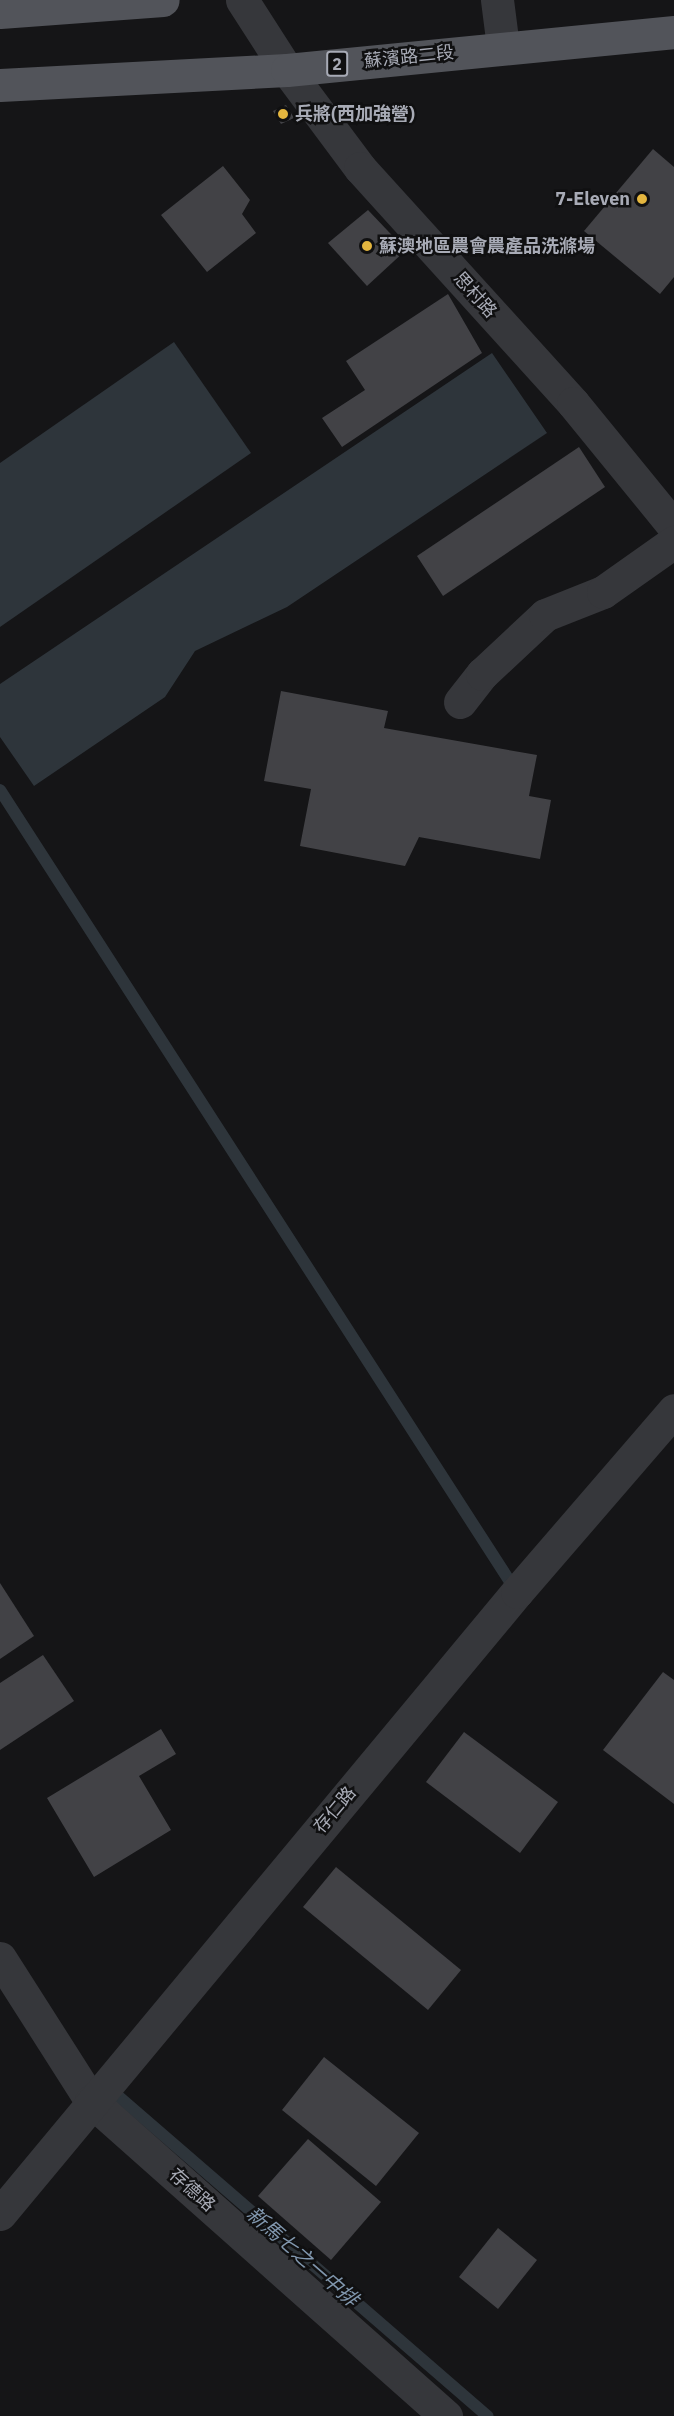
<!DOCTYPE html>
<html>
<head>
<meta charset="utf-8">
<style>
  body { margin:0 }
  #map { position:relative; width:674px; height:2416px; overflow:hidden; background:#151517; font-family:"IBM Plex Sans","Noto Sans TC",sans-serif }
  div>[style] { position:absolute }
  .water>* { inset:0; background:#2e353b }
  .stream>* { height:12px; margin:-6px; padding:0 6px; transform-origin:6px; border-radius:6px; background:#2e353b }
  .building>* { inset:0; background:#424246 }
  .minor>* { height:33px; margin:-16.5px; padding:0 16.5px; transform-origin:16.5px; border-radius:16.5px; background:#36373b }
  .major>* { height:33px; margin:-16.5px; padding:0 16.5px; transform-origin:16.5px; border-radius:16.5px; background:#52545a }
  .dots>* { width:16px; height:16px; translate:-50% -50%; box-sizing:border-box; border:3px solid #101011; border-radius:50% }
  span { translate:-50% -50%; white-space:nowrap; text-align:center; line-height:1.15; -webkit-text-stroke:5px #101011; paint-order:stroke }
  .shield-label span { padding:2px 4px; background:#101011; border:2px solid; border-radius:4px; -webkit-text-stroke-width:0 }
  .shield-label { font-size:16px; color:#a8abb6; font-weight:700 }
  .street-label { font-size:18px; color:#a8abb6 }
  .poi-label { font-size:18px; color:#a8abb6; font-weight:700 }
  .left { translate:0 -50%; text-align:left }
  .right { translate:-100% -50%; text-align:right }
  .water-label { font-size:20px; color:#8197ae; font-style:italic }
</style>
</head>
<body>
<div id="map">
  <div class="water">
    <div style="clip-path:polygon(174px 342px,251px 453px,0 627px,0 463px)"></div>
    <div style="clip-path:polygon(492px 353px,547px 433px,287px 607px,195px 651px,165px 697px,34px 786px,0 737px,0 684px)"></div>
  </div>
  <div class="stream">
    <div style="left:0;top:790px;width:953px;rotate:57.21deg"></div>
    <div style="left:118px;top:2096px;width:489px;rotate:40.9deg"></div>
  </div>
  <div class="building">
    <div style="clip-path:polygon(286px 105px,294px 118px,281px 124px,273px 111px)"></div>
    <div style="clip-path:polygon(653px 149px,674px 167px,674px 277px,660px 294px,584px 231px)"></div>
    <div style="clip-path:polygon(223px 166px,250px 200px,242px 214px,256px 233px,207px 272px,161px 215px)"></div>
    <div style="clip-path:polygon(368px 210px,406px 250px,367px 286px,328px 243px)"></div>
    <div style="clip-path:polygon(448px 294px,482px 353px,342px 447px,322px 418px,365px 390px,346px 361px)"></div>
    <div style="clip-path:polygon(579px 447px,605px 487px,443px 596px,417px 556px)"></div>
    <div style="clip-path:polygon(281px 691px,388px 711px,384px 728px,537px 755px,529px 796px,551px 800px,540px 859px,419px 837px,405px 866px,300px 846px,311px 789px,264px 781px)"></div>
    <div style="clip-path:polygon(0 1583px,34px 1636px,0 1659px)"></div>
    <div style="clip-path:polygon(43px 1655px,74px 1701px,0 1750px,0 1683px)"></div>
    <div style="clip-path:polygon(663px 1672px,674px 1680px,674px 1804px,603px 1750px)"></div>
    <div style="clip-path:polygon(161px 1729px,176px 1754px,139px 1776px,171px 1830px,94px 1877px,47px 1798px)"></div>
    <div style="clip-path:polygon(464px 1732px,558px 1802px,520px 1853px,426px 1782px)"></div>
    <div style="clip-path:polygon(336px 1867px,461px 1970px,428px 2010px,303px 1907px)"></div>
    <div style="clip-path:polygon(324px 2057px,419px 2133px,376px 2186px,282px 2110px)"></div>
    <div style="clip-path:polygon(308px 2139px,381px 2202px,331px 2260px,258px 2196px)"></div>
    <div style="clip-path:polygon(498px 2228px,537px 2260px,498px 2309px,459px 2277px)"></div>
  </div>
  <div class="minor">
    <div style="left:242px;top:0;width:83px;rotate:57.3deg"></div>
    <div style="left:287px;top:70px;width:122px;rotate:53.3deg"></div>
    <div style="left:360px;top:168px;width:317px;rotate:47.8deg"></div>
    <div style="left:573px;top:403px;width:160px;rotate:50.8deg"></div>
    <div style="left:497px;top:0;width:47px;rotate:82.7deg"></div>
    <div style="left:460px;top:702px;width:36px;rotate:-52deg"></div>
    <div style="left:482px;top:674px;width:86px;rotate:-43.1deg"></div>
    <div style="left:545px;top:615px;width:62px;rotate:-21.6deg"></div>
    <div style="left:603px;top:592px;width:87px;rotate:-35.2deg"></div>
    <div style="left:0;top:1958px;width:169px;rotate:57.5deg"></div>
    <div style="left:91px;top:2101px;width:475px;rotate:41.6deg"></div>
    <div style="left:0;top:2214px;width:809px;rotate:-50.27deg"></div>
    <div style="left:517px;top:1592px;width:240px;rotate:-49.2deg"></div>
  </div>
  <div class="major">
    <div style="left:0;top:12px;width:163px;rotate:-4.2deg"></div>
    <div style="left:0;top:85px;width:287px;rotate:-3deg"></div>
    <div style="left:287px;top:70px;width:389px;rotate:-5.6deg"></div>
  </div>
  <div class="dots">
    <div style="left:283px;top:114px;background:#e4b63f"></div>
    <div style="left:642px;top:199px;background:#e4b63f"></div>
    <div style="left:367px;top:246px;background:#e4b63f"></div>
  </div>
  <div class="shield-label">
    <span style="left:337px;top:64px">2</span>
  </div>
  <div class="street-label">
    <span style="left:409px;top:57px;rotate:-6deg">蘇濱路二段</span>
    <span style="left:475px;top:295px;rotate:48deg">思村路</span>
    <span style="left:335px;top:1810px;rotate:-50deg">存仁路</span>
    <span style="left:192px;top:2190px;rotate:42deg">存德路</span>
  </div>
  <div class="poi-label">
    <span class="left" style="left:295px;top:114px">兵將(西加強營)</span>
    <span class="right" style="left:630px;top:199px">7-Eleven</span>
    <span class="left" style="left:379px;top:246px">蘇澳地區農會農產品洗滌場</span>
  </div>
  <div class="water-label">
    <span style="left:303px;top:2256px;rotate:41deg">新馬七之一中排</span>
  </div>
</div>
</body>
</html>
